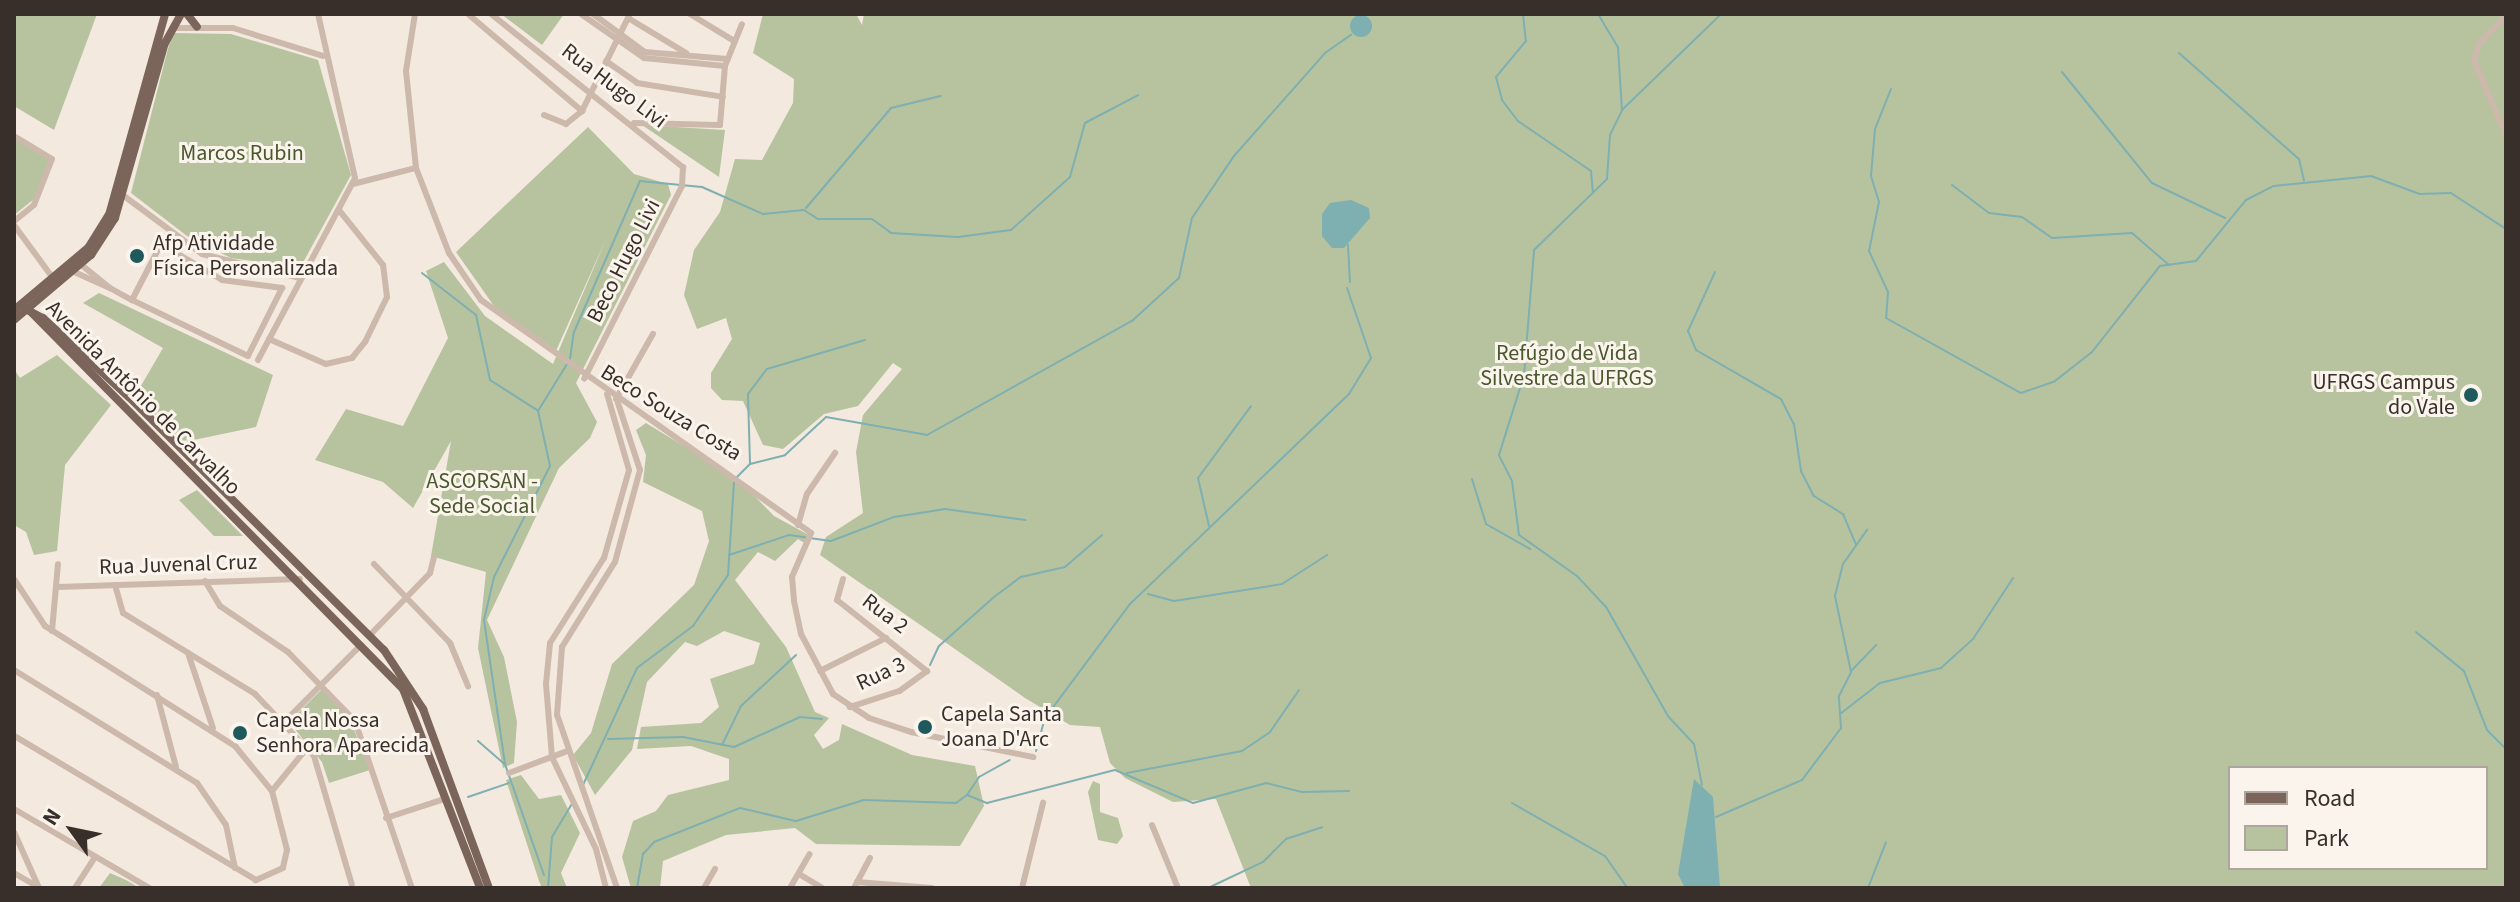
<!DOCTYPE html>
<html>
<head>
<meta charset="utf-8">
<style>
  body { margin:0 }
  #map { position:relative; width:2520px; height:902px; overflow:hidden; background:#f3e9df; font-family:"Source Sans 3",sans-serif }
  div>[style] { position:absolute }
  .green>* { inset:0; background:#b7c39f }
  .water>* { inset:0; background:#7eafb1 }
  .round { border-radius:50% }
  .stream>* { height:2px; margin:-1px; padding:0 1px; transform-origin:1px; border-radius:1px; background:#7eafb1 }
  .minor>* { height:6px; margin:-3px; padding:0 3px; transform-origin:3px; border-radius:3px; background:#ccb9ab }
  .major>* { height:8px; margin:-4px; padding:0 4px; transform-origin:4px; border-radius:4px; background:#7b655b }
  .dots>* { width:22px; height:22px; translate:-50% -50%; box-sizing:border-box; border:4px solid #faf4ec; border-radius:50% }
  span { translate:-50% -50%; white-space:nowrap; text-align:center; line-height:1.15; -webkit-text-stroke:6px #faf4ec; paint-order:stroke }
  .street-label { font-size:22px; color:#392f2a }
  .park-label { font-size:22px; color:#49582d }
  .poi-label { font-size:22px; color:#392f2a }
  .left { translate:0 -50%; text-align:left }
  .right { translate:-100% -50%; text-align:right }
  .frame { position:absolute; inset:0; border:16px solid #392f2a; pointer-events:none }
  .legend { position:absolute; left:2228px; top:766px; width:260px; height:104px; box-sizing:border-box; background:#faf4ec; border:2px solid #ada59e; margin:0; padding:10px 14px; list-style:none; font-size:24px; color:#392f2a }
  .legend li { display:flex; align-items:center; gap:16px; height:40px }
  .legend b { width:40px; border:2px solid #ada59e }
  .north { position:absolute; left:32px; top:790px; width:80px; height:80px; -webkit-text-stroke:6px #faf4ec; paint-order:stroke; rotate:303deg; font-size:22px; font-weight:700; line-height:32px; text-align:center; color:#392f2a }
  .north::after { content:''; display:block; margin:auto; width:28px; height:36px; background:#392f2a; clip-path:polygon(50% 0,100% 100%,50% 72%,0 100%) }
</style>
</head>
<body>
<div id="map">
  <div class="green">
    <div style="clip-path:polygon(14px 14px,97px 14px,54px 130px,14px 106px)"></div>
    <div style="clip-path:polygon(501px 14px,564px 14px,542px 45px)"></div>
    <div style="clip-path:polygon(evenodd,763px 14px,856px 14px,862px 25px,864px 14px,2506px 14px,2506px 888px,1251px 888px,1216px 799px,1173px 802px,1125px 778px,1110px 763px,1100px 727px,1070px 725px,1025px 698px,820px 555px,826px 537px,863px 513px,856px 452px,863px 415px,902px 369px,893px 363px,858px 406px,824px 414px,783px 449px,763px 445px,743px 401px,722px 400px,711px 388px,711px 373px,732px 339px,726px 318px,697px 329px,684px 295px,694px 250px,720px 212px,735px 159px,762px 160px,793px 103px,794px 79px,753px 53px,763px 14px,2230px 768px,2486px 768px,2486px 868px,2230px 868px,2230px 768px)"></div>
    <div style="clip-path:polygon(172px 33px,231px 34px,318px 60px,351px 175px,300px 268px,231px 258px,187px 236px,131px 193px)"></div>
    <div style="clip-path:polygon(642px 125px,725px 130px,719px 177px)"></div>
    <div style="clip-path:polygon(588px 127px,634px 174px,668px 184px,671px 195px,576px 383px,597px 422px,590px 438px,559px 468px,487px 620px,504px 657px,517px 722px,514px 763px,503px 768px,478px 648px,486px 572px,431px 556px,451px 441px,413px 508px,383px 482px,315px 460px,346px 409px,403px 426px,448px 338px,426px 271px,444px 262px,485px 316px,553px 364px,606px 239px,556px 351px,494px 306px,456px 252px)"></div>
    <div style="clip-path:polygon(14px 139px,53px 160px,33px 200px,14px 215px)"></div>
    <div style="clip-path:polygon(99px 293px,273px 375px,256px 427px,184px 442px,135px 396px,163px 348px,83px 303px)"></div>
    <div style="clip-path:polygon(57px 355px,111px 405px,65px 465px,57px 551px,34px 555px,26px 532px,14px 525px,14px 369px,20px 378px)"></div>
    <div style="clip-path:polygon(646px 423px,739px 480px,774px 516px,807px 534px,806px 544px,798px 539px,775px 561px,758px 552px,735px 580px,786px 647px,815px 712px,829px 718px,814px 735px,823px 749px,839px 740px,842px 724px,912px 755px,975px 766px,984px 806px,960px 846px,816px 844px,795px 828px,726px 835px,663px 861px,660px 888px,631px 888px,622px 857px,633px 821px,656px 811px,668px 795px,729px 780px,729px 759px,691px 746px,637px 749px,641px 727px,701px 723px,719px 707px,710px 679px,754px 664px,760px 643px,724px 631px,697px 646px,685px 642px,647px 682px,632px 750px,595px 795px,573px 755px,591px 733px,612px 664px,694px 585px,709px 541px,702px 511px,643px 482px,646px 455px,636px 430px)"></div>
    <div style="clip-path:polygon(197px 490px,243px 536px,214px 536px,179px 500px)"></div>
    <div style="clip-path:polygon(323px 688px,351px 722px,370px 770px,329px 783px,322px 762px,289px 722px)"></div>
    <div style="clip-path:polygon(521px 775px,539px 799px,561px 795px,580px 833px,561px 873px,567px 888px,542px 888px,539px 881px,506px 780px)"></div>
    <div style="clip-path:polygon(1093px 781px,1100px 784px,1100px 812px,1118px 818px,1123px 836px,1117px 844px,1098px 840px,1088px 792px)"></div>
    <div style="clip-path:polygon(110px 873px,128px 881px,139px 888px,99px 888px)"></div>
  </div>
  <div class="water">
    <div class="round" style="left:1350px;top:15px;width:22px;height:22px"></div>
    <div style="clip-path:polygon(1351px 200px,1369px 208px,1370px 218px,1344px 248px,1332px 248px,1322px 236px,1322px 214px,1330px 203px)"></div>
    <div style="clip-path:polygon(1694px 779px,1713px 797px,1720px 888px,1685px 888px,1678px 874px)"></div>
  </div>
  <div class="stream">
    <div style="left:1523px;top:14px;width:27px;rotate:84deg"></div>
    <div style="left:1526px;top:41px;width:47px;rotate:129.8deg"></div>
    <div style="left:1496px;top:77px;width:24px;rotate:75deg"></div>
    <div style="left:1502px;top:100px;width:26px;rotate:53deg"></div>
    <div style="left:1518px;top:121px;width:88px;rotate:34.4deg"></div>
    <div style="left:1591px;top:171px;width:21px;rotate:85deg"></div>
    <div style="left:1598px;top:14px;width:39px;rotate:59deg"></div>
    <div style="left:1618px;top:47px;width:63px;rotate:86.4deg"></div>
    <div style="left:2179px;top:53px;width:160px;rotate:41.5deg"></div>
    <div style="left:2299px;top:159px;width:22px;rotate:77deg"></div>
    <div style="left:2062px;top:72px;width:143px;rotate:51deg"></div>
    <div style="left:2152px;top:183px;width:81px;rotate:25.6deg"></div>
    <div style="left:1891px;top:89px;width:43px;rotate:111.8deg"></div>
    <div style="left:1875px;top:129px;width:47px;rotate:94.9deg"></div>
    <div style="left:1871px;top:176px;width:27px;rotate:73deg"></div>
    <div style="left:1879px;top:202px;width:50px;rotate:101.5deg"></div>
    <div style="left:1869px;top:251px;width:45px;rotate:65.1deg"></div>
    <div style="left:1888px;top:292px;width:26px;rotate:94deg"></div>
    <div style="left:1886px;top:318px;width:154px;rotate:29.1deg"></div>
    <div style="left:2021px;top:393px;width:36px;rotate:-19deg"></div>
    <div style="left:2055px;top:381px;width:47px;rotate:-38.1deg"></div>
    <div style="left:2092px;top:352px;width:110px;rotate:-51.7deg"></div>
    <div style="left:2160px;top:266px;width:36px;rotate:-8deg"></div>
    <div style="left:2196px;top:261px;width:79px;rotate:-50.7deg"></div>
    <div style="left:2246px;top:200px;width:31px;rotate:-27deg"></div>
    <div style="left:2274px;top:186px;width:98px;rotate:-5.9deg"></div>
    <div style="left:2371px;top:176px;width:52px;rotate:20.2deg"></div>
    <div style="left:2420px;top:194px;width:31px;rotate:-2deg"></div>
    <div style="left:2451px;top:193px;width:66px;rotate:33.2deg"></div>
    <div style="left:1952px;top:185px;width:46px;rotate:37.1deg"></div>
    <div style="left:1989px;top:213px;width:33px;rotate:7deg"></div>
    <div style="left:2022px;top:217px;width:37px;rotate:35deg"></div>
    <div style="left:2052px;top:238px;width:80px;rotate:-3.6deg"></div>
    <div style="left:2132px;top:233px;width:49px;rotate:40.9deg"></div>
    <div style="left:806px;top:208px;width:131px;rotate:-49.6deg"></div>
    <div style="left:891px;top:108px;width:51px;rotate:-13.5deg"></div>
    <div style="left:1348px;top:245px;width:37px;rotate:87deg"></div>
    <div style="left:1715px;top:272px;width:65px;rotate:114.6deg"></div>
    <div style="left:1688px;top:331px;width:21px;rotate:67deg"></div>
    <div style="left:1696px;top:350px;width:98px;rotate:30deg"></div>
    <div style="left:1781px;top:399px;width:28px;rotate:63deg"></div>
    <div style="left:1794px;top:424px;width:48px;rotate:81.5deg"></div>
    <div style="left:1801px;top:471px;width:28px;rotate:63deg"></div>
    <div style="left:1814px;top:496px;width:34px;rotate:32deg"></div>
    <div style="left:1843px;top:514px;width:33px;rotate:67deg"></div>
    <div style="left:422px;top:273px;width:68px;rotate:37.9deg"></div>
    <div style="left:476px;top:315px;width:66px;rotate:77.8deg"></div>
    <div style="left:490px;top:380px;width:56px;rotate:32.6deg"></div>
    <div style="left:570px;top:359px;width:27px;rotate:-82deg"></div>
    <div style="left:574px;top:332px;width:165px;rotate:-66.4deg"></div>
    <div style="left:640px;top:181px;width:62px;rotate:5.5deg"></div>
    <div style="left:702px;top:187px;width:67px;rotate:23.9deg"></div>
    <div style="left:763px;top:214px;width:41px;rotate:-5.6deg"></div>
    <div style="left:804px;top:210px;width:17px;rotate:33deg"></div>
    <div style="left:818px;top:219px;width:54px"></div>
    <div style="left:872px;top:219px;width:24px;rotate:36deg"></div>
    <div style="left:891px;top:233px;width:67px;rotate:3.4deg"></div>
    <div style="left:958px;top:237px;width:53px;rotate:-7.5deg"></div>
    <div style="left:1011px;top:230px;width:79px;rotate:-41.9deg"></div>
    <div style="left:1070px;top:177px;width:56px;rotate:-74.5deg"></div>
    <div style="left:1085px;top:123px;width:60px;rotate:-27.8deg"></div>
    <div style="left:750px;top:463px;width:69px;rotate:-91.7deg"></div>
    <div style="left:748px;top:394px;width:31px;rotate:-53deg"></div>
    <div style="left:767px;top:369px;width:102px;rotate:-16.5deg"></div>
    <div style="left:737px;top:477px;width:18px;rotate:-45deg"></div>
    <div style="left:750px;top:464px;width:36px;rotate:-14deg"></div>
    <div style="left:785px;top:455px;width:56px;rotate:-42.8deg"></div>
    <div style="left:826px;top:417px;width:103px;rotate:10.1deg"></div>
    <div style="left:927px;top:435px;width:235px;rotate:-29.1deg"></div>
    <div style="left:1132px;top:321px;width:64px;rotate:-42.5deg"></div>
    <div style="left:1179px;top:278px;width:61px;rotate:-77.8deg"></div>
    <div style="left:1192px;top:218px;width:75px;rotate:-55.9deg"></div>
    <div style="left:1234px;top:156px;width:137px;rotate:-48.5deg"></div>
    <div style="left:1325px;top:53px;width:32px;rotate:-35deg"></div>
    <div style="left:1472px;top:479px;width:47px;rotate:72.7deg"></div>
    <div style="left:1486px;top:524px;width:51px;rotate:29.6deg"></div>
    <div style="left:1209px;top:526px;width:49px;rotate:-102.9deg"></div>
    <div style="left:1198px;top:478px;width:89px;rotate:-53.6deg"></div>
    <div style="left:729px;top:555px;width:63px;rotate:-18.4deg"></div>
    <div style="left:789px;top:535px;width:42px;rotate:8.1deg"></div>
    <div style="left:831px;top:541px;width:67px;rotate:-20.9deg"></div>
    <div style="left:894px;top:517px;width:52px;rotate:-8.9deg"></div>
    <div style="left:945px;top:509px;width:81px;rotate:7.8deg"></div>
    <div style="left:1148px;top:594px;width:27px;rotate:15deg"></div>
    <div style="left:1174px;top:601px;width:109px;rotate:-8.9deg"></div>
    <div style="left:1282px;top:584px;width:54px;rotate:-32.8deg"></div>
    <div style="left:2416px;top:632px;width:62px;rotate:39.1deg"></div>
    <div style="left:2464px;top:671px;width:63px;rotate:68.7deg"></div>
    <div style="left:2487px;top:730px;width:27px;rotate:45deg"></div>
    <div style="left:930px;top:665px;width:21px;rotate:-65deg"></div>
    <div style="left:939px;top:646px;width:74px;rotate:-41.7deg"></div>
    <div style="left:994px;top:597px;width:34px;rotate:-37deg"></div>
    <div style="left:1021px;top:577px;width:45px;rotate:-12.8deg"></div>
    <div style="left:1065px;top:567px;width:49px;rotate:-40.9deg"></div>
    <div style="left:1852px;top:670px;width:35px;rotate:-46deg"></div>
    <div style="left:1840px;top:714px;width:51px;rotate:-37.8deg"></div>
    <div style="left:1880px;top:683px;width:63px;rotate:-13.8deg"></div>
    <div style="left:1941px;top:668px;width:43px;rotate:-42.2deg"></div>
    <div style="left:1973px;top:639px;width:73px;rotate:-56.7deg"></div>
    <div style="left:608px;top:739px;width:75px;rotate:-1.5deg"></div>
    <div style="left:683px;top:737px;width:52px;rotate:11.1deg"></div>
    <div style="left:734px;top:747px;width:72px;rotate:-24.4deg"></div>
    <div style="left:800px;top:717px;width:22px;rotate:5deg"></div>
    <div style="left:478px;top:741px;width:35px;rotate:41deg"></div>
    <div style="left:722px;top:745px;width:43px;rotate:-64deg"></div>
    <div style="left:741px;top:706px;width:75px;rotate:-42.8deg"></div>
    <div style="left:1036px;top:751px;width:34px;rotate:-75deg"></div>
    <div style="left:1045px;top:718px;width:142px;rotate:-53.3deg"></div>
    <div style="left:1130px;top:604px;width:303px;rotate:-43.8deg"></div>
    <div style="left:1349px;top:394px;width:42px;rotate:-58.6deg"></div>
    <div style="left:1371px;top:358px;width:74px;rotate:-108.9deg"></div>
    <div style="left:1127px;top:773px;width:117px;rotate:-10.8deg"></div>
    <div style="left:1242px;top:751px;width:34px;rotate:-34deg"></div>
    <div style="left:1270px;top:732px;width:51px;rotate:-55.4deg"></div>
    <div style="left:583px;top:785px;width:129px;rotate:-65.2deg"></div>
    <div style="left:637px;top:668px;width:70px;rotate:-36.9deg"></div>
    <div style="left:693px;top:626px;width:62px;rotate:-55.5deg"></div>
    <div style="left:728px;top:575px;width:93px;rotate:-86.3deg"></div>
    <div style="left:1702px;top:785px;width:42px;rotate:-101deg"></div>
    <div style="left:1694px;top:744px;width:38px;rotate:-133deg"></div>
    <div style="left:1668px;top:716px;width:125px;rotate:-119.6deg"></div>
    <div style="left:1606px;top:607px;width:42px;rotate:-133.1deg"></div>
    <div style="left:1577px;top:576px;width:71px;rotate:-144.7deg"></div>
    <div style="left:1519px;top:535px;width:54px;rotate:-97.4deg"></div>
    <div style="left:1512px;top:481px;width:29px;rotate:-117deg"></div>
    <div style="left:1499px;top:455px;width:84px;rotate:-72.6deg"></div>
    <div style="left:1524px;top:375px;width:125px;rotate:-85.4deg"></div>
    <div style="left:1534px;top:250px;width:102px;rotate:-44.2deg"></div>
    <div style="left:1607px;top:179px;width:44px;rotate:-86.1deg"></div>
    <div style="left:1610px;top:135px;width:28px;rotate:-64deg"></div>
    <div style="left:1622px;top:110px;width:138px;rotate:-44.1deg"></div>
    <div style="left:967px;top:795px;width:22px;rotate:-56deg"></div>
    <div style="left:979px;top:777px;width:35px;rotate:-29deg"></div>
    <div style="left:468px;top:797px;width:43px;rotate:-18.9deg"></div>
    <div style="left:1512px;top:803px;width:107px;rotate:29.7deg"></div>
    <div style="left:1605px;top:856px;width:39px;rotate:55deg"></div>
    <div style="left:1716px;top:817px;width:94px;rotate:-23.3deg"></div>
    <div style="left:1802px;top:780px;width:65px;rotate:-53.1deg"></div>
    <div style="left:1841px;top:728px;width:32px;rotate:-94deg"></div>
    <div style="left:1839px;top:696px;width:27px;rotate:-63deg"></div>
    <div style="left:1851px;top:672px;width:78px;rotate:-101.9deg"></div>
    <div style="left:1835px;top:596px;width:33px;rotate:-76deg"></div>
    <div style="left:1843px;top:564px;width:42px;rotate:-54.8deg"></div>
    <div style="left:544px;top:875px;width:118px;rotate:-109.4deg"></div>
    <div style="left:505px;top:764px;width:146px;rotate:-98.3deg"></div>
    <div style="left:484px;top:620px;width:44px;rotate:-76.9deg"></div>
    <div style="left:494px;top:577px;width:124px;rotate:-63.2deg"></div>
    <div style="left:550px;top:466px;width:56px;rotate:-102.3deg"></div>
    <div style="left:538px;top:411px;width:55px;rotate:-58.3deg"></div>
    <div style="left:548px;top:888px;width:51px;rotate:-85.5deg"></div>
    <div style="left:552px;top:837px;width:39px;rotate:-59deg"></div>
    <div style="left:637px;top:888px;width:35px;rotate:-80deg"></div>
    <div style="left:643px;top:854px;width:16px;rotate:-47deg"></div>
    <div style="left:654px;top:842px;width:92px;rotate:-21.6deg"></div>
    <div style="left:740px;top:808px;width:57px;rotate:13.1deg"></div>
    <div style="left:796px;top:821px;width:71px;rotate:-17.2deg"></div>
    <div style="left:864px;top:800px;width:92px;rotate:1.9deg"></div>
    <div style="left:956px;top:803px;width:14px;rotate:-36deg"></div>
    <div style="left:967px;top:795px;width:22px;rotate:22deg"></div>
    <div style="left:987px;top:803px;width:132px;rotate:-14.5deg"></div>
    <div style="left:1115px;top:770px;width:85px;rotate:22.9deg"></div>
    <div style="left:1193px;top:803px;width:76px;rotate:-15.3deg"></div>
    <div style="left:1266px;top:783px;width:38px;rotate:14deg"></div>
    <div style="left:1303px;top:792px;width:46px;rotate:-1.2deg"></div>
    <div style="left:1208px;top:888px;width:61px;rotate:-25.3deg"></div>
    <div style="left:1263px;top:862px;width:33px;rotate:-45deg"></div>
    <div style="left:1286px;top:839px;width:38px;rotate:-18deg"></div>
    <div style="left:1868px;top:888px;width:49px;rotate:-68.6deg"></div>
  </div>
  <div class="minor">
    <div style="left:415px;top:14px;width:58px;rotate:99deg"></div>
    <div style="left:406px;top:71px;width:98px;rotate:84.1deg"></div>
    <div style="left:416px;top:168px;width:91px;rotate:68.8deg"></div>
    <div style="left:449px;top:253px;width:57px;rotate:55.8deg"></div>
    <div style="left:481px;top:300px;width:404px;rotate:35.2deg"></div>
    <div style="left:811px;top:533px;width:48px;rotate:113.4deg"></div>
    <div style="left:792px;top:577px;width:24px;rotate:85deg"></div>
    <div style="left:794px;top:601px;width:34px;rotate:78deg"></div>
    <div style="left:801px;top:634px;width:68px;rotate:61.9deg"></div>
    <div style="left:833px;top:694px;width:43px;rotate:33.7deg"></div>
    <div style="left:869px;top:718px;width:44px;rotate:18.4deg"></div>
    <div style="left:911px;top:732px;width:125px;rotate:11.6deg"></div>
    <div style="left:468px;top:14px;width:150px;rotate:40.4deg"></div>
    <div style="left:491px;top:14px;width:246px;rotate:38.6deg"></div>
    <div style="left:683px;top:167px;width:19px;rotate:93deg"></div>
    <div style="left:682px;top:186px;width:216px;rotate:116.9deg"></div>
    <div style="left:581px;top:14px;width:77px;rotate:34.9deg"></div>
    <div style="left:644px;top:58px;width:81px;rotate:5.6deg"></div>
    <div style="left:593px;top:14px;width:64px;rotate:36.2deg"></div>
    <div style="left:645px;top:52px;width:83px;rotate:4.8deg"></div>
    <div style="left:690px;top:14px;width:52px;rotate:31.5deg"></div>
    <div style="left:2506px;top:15px;width:40px;rotate:133deg"></div>
    <div style="left:2479px;top:44px;width:18px;rotate:106deg"></div>
    <div style="left:2474px;top:61px;width:81px;rotate:66.6deg"></div>
    <div style="left:628px;top:18px;width:68px;rotate:31.1deg"></div>
    <div style="left:173px;top:28px;width:60px"></div>
    <div style="left:233px;top:28px;width:94px;rotate:17.3deg"></div>
    <div style="left:606px;top:61px;width:38px;rotate:35deg"></div>
    <div style="left:637px;top:83px;width:87px;rotate:9.2deg"></div>
    <div style="left:544px;top:115px;width:24px;rotate:22deg"></div>
    <div style="left:566px;top:124px;width:21px;rotate:-39deg"></div>
    <div style="left:582px;top:111px;width:108px;rotate:-63.7deg"></div>
    <div style="left:634px;top:123px;width:86px;rotate:1.3deg"></div>
    <div style="left:720px;top:125px;width:59px;rotate:-85.2deg"></div>
    <div style="left:725px;top:66px;width:45px;rotate:-68deg"></div>
    <div style="left:14px;top:136px;width:44px;rotate:31.2deg"></div>
    <div style="left:52px;top:159px;width:49px;rotate:111.4deg"></div>
    <div style="left:34px;top:205px;width:26px;rotate:141deg"></div>
    <div style="left:353px;top:184px;width:65px;rotate:-14.3deg"></div>
    <div style="left:124px;top:196px;width:97px;rotate:36.6deg"></div>
    <div style="left:202px;top:254px;width:101px;rotate:13.8deg"></div>
    <div style="left:14px;top:225px;width:66px;rotate:53.7deg"></div>
    <div style="left:72px;top:271px;width:42px;rotate:24.1deg"></div>
    <div style="left:110px;top:288px;width:38px;rotate:-141deg"></div>
    <div style="left:110px;top:288px;width:25px;rotate:29deg"></div>
    <div style="left:132px;top:300px;width:63px;rotate:-62.6deg"></div>
    <div style="left:161px;top:244px;width:71px;rotate:30.5deg"></div>
    <div style="left:222px;top:280px;width:61px;rotate:7.6deg"></div>
    <div style="left:282px;top:288px;width:76px;rotate:116.6deg"></div>
    <div style="left:248px;top:356px;width:129px;rotate:-154.2deg"></div>
    <div style="left:269px;top:339px;width:62px;rotate:23.7deg"></div>
    <div style="left:326px;top:364px;width:27px;rotate:-13deg"></div>
    <div style="left:352px;top:358px;width:21px;rotate:-51deg"></div>
    <div style="left:365px;top:342px;width:50px;rotate:-63.9deg"></div>
    <div style="left:387px;top:297px;width:32px;rotate:-97deg"></div>
    <div style="left:383px;top:265px;width:70px;rotate:-128.7deg"></div>
    <div style="left:258px;top:360px;width:206px;rotate:-61.9deg"></div>
    <div style="left:355px;top:178px;width:168px;rotate:-102.7deg"></div>
    <div style="left:616px;top:399px;width:75px;rotate:-60.4deg"></div>
    <div style="left:798px;top:525px;width:32px;rotate:-74deg"></div>
    <div style="left:807px;top:494px;width:50px;rotate:-55.7deg"></div>
    <div style="left:374px;top:564px;width:110px;rotate:46.1deg"></div>
    <div style="left:450px;top:643px;width:47px;rotate:67.3deg"></div>
    <div style="left:14px;top:579px;width:56px;rotate:56.6deg"></div>
    <div style="left:45px;top:626px;width:225px;rotate:32.3deg"></div>
    <div style="left:235px;top:746px;width:58px;rotate:50.6deg"></div>
    <div style="left:272px;top:791px;width:61px;rotate:75.7deg"></div>
    <div style="left:287px;top:850px;width:18px;rotate:103deg"></div>
    <div style="left:283px;top:868px;width:30px;rotate:156deg"></div>
    <div style="left:256px;top:880px;width:282px;rotate:-149.2deg"></div>
    <div style="left:843px;top:579px;width:22px;rotate:106deg"></div>
    <div style="left:837px;top:600px;width:115px;rotate:38.3deg"></div>
    <div style="left:927px;top:671px;width:34px;rotate:144deg"></div>
    <div style="left:899px;top:691px;width:52px;rotate:161.9deg"></div>
    <div style="left:205px;top:581px;width:29px;rotate:59deg"></div>
    <div style="left:220px;top:606px;width:82px;rotate:34.1deg"></div>
    <div style="left:288px;top:652px;width:96px;rotate:45.8deg"></div>
    <div style="left:355px;top:721px;width:176px;rotate:71.2deg"></div>
    <div style="left:115px;top:585px;width:29px;rotate:74deg"></div>
    <div style="left:123px;top:613px;width:155px;rotate:31.5deg"></div>
    <div style="left:255px;top:694px;width:86px;rotate:46.4deg"></div>
    <div style="left:314px;top:756px;width:134px;rotate:73.6deg"></div>
    <div style="left:58px;top:587px;width:242px;rotate:-1.9deg"></div>
    <div style="left:52px;top:631px;width:67px;rotate:-84.9deg"></div>
    <div style="left:370px;top:635px;width:86px;rotate:-45.9deg"></div>
    <div style="left:430px;top:573px;width:16px;rotate:-76deg"></div>
    <div style="left:188px;top:653px;width:79px;rotate:71.6deg"></div>
    <div style="left:14px;top:670px;width:215px;rotate:31.7deg"></div>
    <div style="left:197px;top:783px;width:51px;rotate:55.4deg"></div>
    <div style="left:226px;top:825px;width:44px;rotate:78.2deg"></div>
    <div style="left:820px;top:671px;width:74px;rotate:-26.6deg"></div>
    <div style="left:157px;top:695px;width:74px;rotate:75.2deg"></div>
    <div style="left:284px;top:722px;width:109px;rotate:-45deg"></div>
    <div style="left:509px;top:773px;width:60px;rotate:-20.6deg"></div>
    <div style="left:272px;top:791px;width:55px;rotate:-50.9deg"></div>
    <div style="left:14px;top:809px;width:156px;rotate:30.3deg"></div>
    <div style="left:386px;top:818px;width:61px;rotate:-18.1deg"></div>
    <div style="left:1152px;top:825px;width:68px;rotate:67.6deg"></div>
    <div style="left:14px;top:832px;width:61px;rotate:65.9deg"></div>
    <div style="left:14px;top:873px;width:28px;rotate:30deg"></div>
    <div style="left:799px;top:874px;width:27px;rotate:31deg"></div>
    <div style="left:857px;top:882px;width:75px;rotate:4.6deg"></div>
    <div style="left:75px;top:888px;width:37px;rotate:-57deg"></div>
    <div style="left:606px;top:888px;width:40px;rotate:-104.4deg"></div>
    <div style="left:596px;top:849px;width:102px;rotate:-115.6deg"></div>
    <div style="left:552px;top:757px;width:73px;rotate:-94.7deg"></div>
    <div style="left:546px;top:684px;width:41px;rotate:-84.4deg"></div>
    <div style="left:550px;top:643px;width:101px;rotate:-57.6deg"></div>
    <div style="left:604px;top:558px;width:91px;rotate:-74.1deg"></div>
    <div style="left:629px;top:470px;width:79px;rotate:-106.1deg"></div>
    <div style="left:617px;top:888px;width:183px;rotate:-109.1deg"></div>
    <div style="left:557px;top:715px;width:68px;rotate:-85.8deg"></div>
    <div style="left:562px;top:647px;width:100px;rotate:-58.1deg"></div>
    <div style="left:615px;top:562px;width:95px;rotate:-74.8deg"></div>
    <div style="left:640px;top:470px;width:71px;rotate:-108.2deg"></div>
    <div style="left:704px;top:888px;width:22px;rotate:-60deg"></div>
    <div style="left:790px;top:888px;width:39px;rotate:-60deg"></div>
    <div style="left:854px;top:888px;width:34px;rotate:-62deg"></div>
    <div style="left:1022px;top:888px;width:88px;rotate:-76.1deg"></div>
  </div>
  <div class="major">
    <div style="left:187px;top:14px;width:16px;rotate:52deg"></div>
    <div style="left:20px;top:306px;width:26px;rotate:28deg"></div>
    <div style="left:43px;top:318px;width:117px;rotate:42.6deg"></div>
    <div style="left:129px;top:397px;width:359px;rotate:44.8deg"></div>
    <div style="left:384px;top:650px;width:71px;rotate:56.5deg"></div>
    <div style="left:423px;top:709px;width:191px;rotate:69.8deg"></div>
    <div style="left:14px;top:310px;width:97px;rotate:-40deg"></div>
    <div style="left:88px;top:248px;width:39px;rotate:-58deg"></div>
    <div style="left:109px;top:215px;width:209px;rotate:-74.4deg"></div>
    <div style="left:29px;top:310px;width:532px;rotate:45.38deg"></div>
    <div style="left:403px;top:689px;width:213px;rotate:68.8deg"></div>
    <div style="left:14px;top:320px;width:101px;rotate:-40.2deg"></div>
    <div style="left:91px;top:255px;width:44px;rotate:-57deg"></div>
    <div style="left:115px;top:218px;width:182px;rotate:-74.1deg"></div>
    <div style="left:165px;top:43px;width:33px;rotate:-61deg"></div>
  </div>
  <div class="dots">
    <div style="left:137px;top:256px;background:#1f595c"></div>
    <div style="left:2471px;top:395px;background:#1f595c"></div>
    <div style="left:925px;top:727px;background:#1f595c"></div>
    <div style="left:240px;top:733px;background:#1f595c"></div>
  </div>
  <div class="street-label">
    <span style="left:614px;top:86px;rotate:37deg">Rua Hugo Livi</span>
    <span style="left:624px;top:261px;rotate:-63deg">Beco Hugo Livi</span>
    <span style="left:143px;top:398px;rotate:45deg">Avenida Antônio de Carvalho</span>
    <span style="left:671px;top:413px;rotate:32deg">Beco Souza Costa</span>
    <span style="left:178px;top:565px;rotate:-2deg">Rua Juvenal Cruz</span>
    <span style="left:885px;top:614px;rotate:37deg">Rua 2</span>
    <span style="left:881px;top:674px;rotate:-25deg">Rua 3</span>
  </div>
  <div class="park-label">
    <span style="left:242px;top:154px">Marcos Rubin</span>
    <span style="left:1567px;top:366px">Refúgio de Vida<br>Silvestre da UFRGS</span>
    <span style="left:482px;top:494px">ASCORSAN -<br>Sede Social</span>
  </div>
  <div class="poi-label">
    <span class="left" style="left:153px;top:256px">Afp Atividade<br>Física Personalizada</span>
    <span class="right" style="left:2455px;top:395px">UFRGS Campus<br>do Vale</span>
    <span class="left" style="left:941px;top:727px">Capela Santa<br>Joana D'Arc</span>
    <span class="left" style="left:256px;top:733px">Capela Nossa<br>Senhora Aparecida</span>
  </div>
  <div class="frame"></div>
  <ul class="legend">
  <li><b style="height:10px;background:#7b655b"></b>Road</li>
  <li><b style="height:22px;background:#b7c39f"></b>Park</li>
  </ul>
  <div class="north">N</div>
</div>
</body>
</html>
